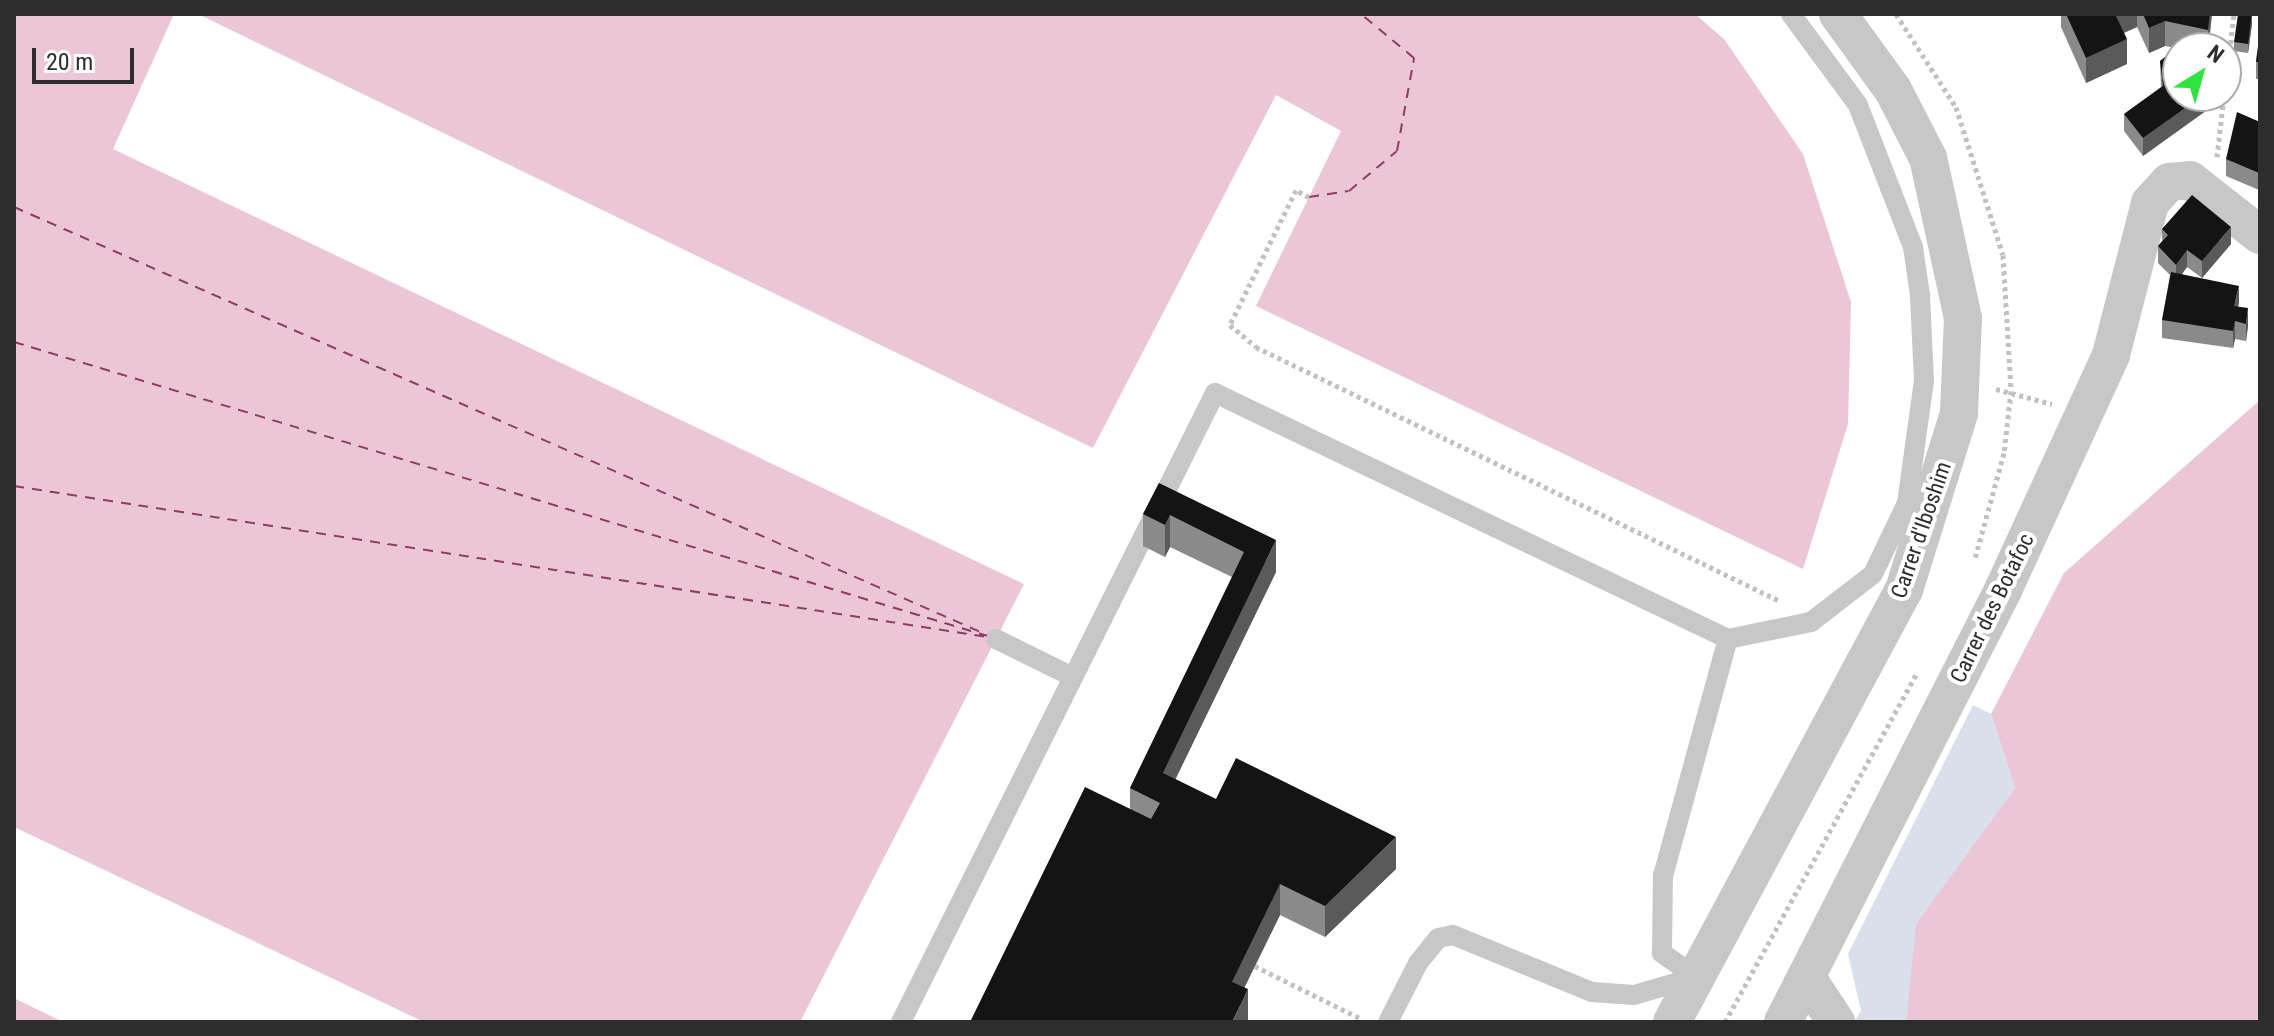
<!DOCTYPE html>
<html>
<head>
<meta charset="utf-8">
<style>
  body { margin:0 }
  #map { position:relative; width:2274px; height:1036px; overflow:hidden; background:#fff; font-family:"Roboto Condensed",sans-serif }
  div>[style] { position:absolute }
  .green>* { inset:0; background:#dae0eb }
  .water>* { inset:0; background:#ebc6d7 }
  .ferry>* { height:2px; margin-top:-1px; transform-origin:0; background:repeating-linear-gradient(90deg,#8e3c61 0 10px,transparent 0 18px) }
  .path>* { height:5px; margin-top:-2.5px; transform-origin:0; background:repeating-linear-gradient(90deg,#c1c1c1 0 4px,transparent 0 8px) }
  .service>* { height:20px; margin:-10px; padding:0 10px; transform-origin:10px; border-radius:10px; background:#c7c7c7 }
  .minor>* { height:38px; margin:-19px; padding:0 19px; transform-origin:19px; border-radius:19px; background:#c7c7c7 }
  .wall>* { inset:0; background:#8a8a8a }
  .shaded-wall>* { inset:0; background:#5a5a5a }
  .building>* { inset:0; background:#141414 }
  span { translate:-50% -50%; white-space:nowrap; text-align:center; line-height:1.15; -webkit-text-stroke:8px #fff; paint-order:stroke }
  .street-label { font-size:22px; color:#2d2d2d }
  .frame { position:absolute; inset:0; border:16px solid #2d2d2d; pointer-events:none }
  .north { position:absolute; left:2162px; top:32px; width:80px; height:80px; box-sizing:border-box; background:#fff; border:2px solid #ababab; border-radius:50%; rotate:37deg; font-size:22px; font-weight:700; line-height:32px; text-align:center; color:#2d2d2d }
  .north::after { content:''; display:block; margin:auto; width:28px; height:36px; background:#2ee43d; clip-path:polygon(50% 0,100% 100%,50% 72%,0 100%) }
  .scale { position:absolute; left:32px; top:48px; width:102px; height:36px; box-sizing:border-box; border:4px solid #2d2d2d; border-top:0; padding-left:10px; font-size:24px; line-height:28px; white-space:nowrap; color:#2d2d2d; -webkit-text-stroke:6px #fff; paint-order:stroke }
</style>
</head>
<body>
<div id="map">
  <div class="green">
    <div style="clip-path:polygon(1973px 705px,1991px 714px,2015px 788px,1917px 924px,1906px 1022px,1854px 1022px,1861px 1011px,1848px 954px)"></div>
  </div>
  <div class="water">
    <div style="clip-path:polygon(14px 14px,174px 14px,113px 149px,1024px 584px,800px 1022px,424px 1022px,14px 827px)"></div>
    <div style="clip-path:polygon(198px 14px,1695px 14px,1724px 39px,1803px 154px,1851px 302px,1848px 424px,1803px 569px,1256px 306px,1341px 131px,1276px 95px,1093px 448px)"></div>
    <div style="clip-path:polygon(2260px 400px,2260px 1022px,1906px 1022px,1916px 924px,2015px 788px,1991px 714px,2064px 573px)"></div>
    <div style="clip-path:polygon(14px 998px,63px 1022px,14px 1022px)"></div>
  </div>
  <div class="ferry">
    <div style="left:1309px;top:197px;width:40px;rotate:-8.5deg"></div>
    <div style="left:1349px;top:191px;width:62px;rotate:-39.8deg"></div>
    <div style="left:1397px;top:151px;width:95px;rotate:-79.6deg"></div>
    <div style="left:1414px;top:58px;width:69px;rotate:-140.3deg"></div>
    <div style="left:14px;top:207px;width:1063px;rotate:23.74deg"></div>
    <div style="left:14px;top:342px;width:1017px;rotate:16.8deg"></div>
    <div style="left:14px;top:486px;width:985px;rotate:8.82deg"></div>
  </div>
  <div class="path">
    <div style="left:1896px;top:14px;width:111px;rotate:57.2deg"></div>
    <div style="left:1956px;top:107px;width:155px;rotate:72.4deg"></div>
    <div style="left:2003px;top:255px;width:136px;rotate:86.6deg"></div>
    <div style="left:2011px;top:391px;width:62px;rotate:96.4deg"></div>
    <div style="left:2004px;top:453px;width:109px;rotate:105.4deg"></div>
    <div style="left:2226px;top:83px;width:69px;rotate:-83.4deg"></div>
    <div style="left:2217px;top:157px;width:61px;rotate:-83.5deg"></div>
    <div style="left:1309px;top:197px;width:15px;rotate:-152deg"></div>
    <div style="left:1296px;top:190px;width:150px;rotate:116.1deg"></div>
    <div style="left:1230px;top:325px;width:34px;rotate:40deg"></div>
    <div style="left:1256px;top:347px;width:580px;rotate:25.86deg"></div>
    <div style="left:1996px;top:389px;width:58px;rotate:15deg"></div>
    <div style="left:1255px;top:966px;width:119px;rotate:26.4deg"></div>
    <div style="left:1725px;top:1022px;width:397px;rotate:-61.2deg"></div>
  </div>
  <div class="service">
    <div style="left:996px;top:639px;width:86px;rotate:26.3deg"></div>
    <div style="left:1696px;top:977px;width:42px;rotate:-144.8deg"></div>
    <div style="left:1662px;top:953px;width:77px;rotate:-89.3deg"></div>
    <div style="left:1663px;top:876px;width:246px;rotate:-74.7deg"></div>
    <div style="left:901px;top:1022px;width:703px;rotate:-63.47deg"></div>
    <div style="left:1215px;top:393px;width:569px;rotate:25.62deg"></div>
    <div style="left:1728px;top:639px;width:85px;rotate:-11.6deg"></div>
    <div style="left:1811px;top:622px;width:78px;rotate:-37.7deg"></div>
    <div style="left:1873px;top:574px;width:79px;rotate:-64.4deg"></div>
    <div style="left:1907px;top:503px;width:123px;rotate:-82.1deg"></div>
    <div style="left:1924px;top:381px;width:86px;rotate:-92.7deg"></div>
    <div style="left:1920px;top:295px;width:49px;rotate:-98.3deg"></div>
    <div style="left:1913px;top:247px;width:152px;rotate:-111.2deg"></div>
    <div style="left:1858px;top:105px;width:113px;rotate:-126.4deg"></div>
    <div style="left:1388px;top:1022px;width:66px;rotate:-63deg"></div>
    <div style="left:1418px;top:963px;width:32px;rotate:-51deg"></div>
    <div style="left:1438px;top:938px;width:15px;rotate:-11deg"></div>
    <div style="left:1453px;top:935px;width:150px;rotate:22.3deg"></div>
    <div style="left:1592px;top:992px;width:42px;rotate:4.1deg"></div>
    <div style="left:1634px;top:995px;width:65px;rotate:-16.2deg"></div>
  </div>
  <div class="minor">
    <div style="left:1807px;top:978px;width:53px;rotate:56.6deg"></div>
    <div style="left:1672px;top:1022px;width:490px;rotate:-61.8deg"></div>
    <div style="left:1904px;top:590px;width:185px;rotate:-72.7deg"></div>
    <div style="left:1959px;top:413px;width:95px;rotate:-87.6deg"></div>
    <div style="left:1963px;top:318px;width:164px;rotate:-102.3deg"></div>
    <div style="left:1928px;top:158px;width:76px;rotate:-117.2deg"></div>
    <div style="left:1893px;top:90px;width:94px;rotate:-125.9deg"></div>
    <div style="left:1783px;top:1022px;width:485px;rotate:-63deg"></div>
    <div style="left:2003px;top:590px;width:259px;rotate:-65.3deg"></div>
    <div style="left:2111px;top:355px;width:157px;rotate:-75.6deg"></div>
    <div style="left:2150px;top:203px;width:28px;rotate:-48deg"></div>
    <div style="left:2169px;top:182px;width:21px;rotate:-5deg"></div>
    <div style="left:2190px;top:180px;width:89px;rotate:38.2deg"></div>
  </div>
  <div class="wall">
    <div style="clip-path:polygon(2061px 14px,2212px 14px,2209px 44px,2178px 48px,2214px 96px,2214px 105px,2143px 156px,2124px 131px,2124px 114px,2161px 87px,2160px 61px,2176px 48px,2165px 46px,2149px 53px,2137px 27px,2124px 33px,2127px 64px,2086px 83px,2061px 27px)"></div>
    <div style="clip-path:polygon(2252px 24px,2248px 53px,2234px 51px,2234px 42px)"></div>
    <div style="clip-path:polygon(2260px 31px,2260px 79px,2256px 79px,2256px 62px)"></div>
    <div style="clip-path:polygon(2260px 122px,2260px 183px,2259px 190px,2226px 176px,2226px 159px)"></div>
    <div style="clip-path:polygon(2162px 229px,2231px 244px,2202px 278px,2187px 267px,2182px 274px,2239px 303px,2238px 306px,2248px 326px,2246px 341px,2235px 339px,2233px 348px,2162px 338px,2162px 320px,2170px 275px,2158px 263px,2158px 246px,2162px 241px)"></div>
    <div style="clip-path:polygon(1159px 483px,1276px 572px,1175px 779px,1216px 799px,1396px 869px,1325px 937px,1280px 915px,1244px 988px,1248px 1021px,1130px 808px,1130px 788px,1232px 577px,1170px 547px,1165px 557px,1143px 546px,1143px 514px)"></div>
  </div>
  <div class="shaded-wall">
    <div style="clip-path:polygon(2114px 14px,2137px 14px,2137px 27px,2114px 37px)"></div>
    <div style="clip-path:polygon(2210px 14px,2212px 14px,2208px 48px,2208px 30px)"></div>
    <div style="clip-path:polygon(2252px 15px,2252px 24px,2248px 53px,2248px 44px)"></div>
    <div style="clip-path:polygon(2165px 21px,2165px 46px,2149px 53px,2149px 28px)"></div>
    <div style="clip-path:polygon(2127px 39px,2127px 64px,2086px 83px,2086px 58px)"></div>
    <div style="clip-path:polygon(2202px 96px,2214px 96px,2214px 105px,2143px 156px,2143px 138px)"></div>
    <div style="clip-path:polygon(2260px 166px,2260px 183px,2259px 190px,2259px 173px)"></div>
    <div style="clip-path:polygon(2231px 227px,2231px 244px,2202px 278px,2202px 261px)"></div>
    <div style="clip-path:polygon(2187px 250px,2187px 267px,2176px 282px,2176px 265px)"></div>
    <div style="clip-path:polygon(2239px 286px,2239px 303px,2234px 323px,2234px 306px)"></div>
    <div style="clip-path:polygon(2248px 308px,2248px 326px,2246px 341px,2246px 324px)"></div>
    <div style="clip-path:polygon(2235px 321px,2235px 339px,2233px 348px,2233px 331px)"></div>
    <div style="clip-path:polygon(1170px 515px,1170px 547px,1165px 557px,1165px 525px)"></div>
    <div style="clip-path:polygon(1276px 540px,1276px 572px,1163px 805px,1163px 773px)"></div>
    <div style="clip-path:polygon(1396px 837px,1396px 869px,1325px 937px,1325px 906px)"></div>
    <div style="clip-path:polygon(1280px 884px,1280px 915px,1232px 1013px,1232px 982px)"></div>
    <div style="clip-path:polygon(1248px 989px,1248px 1021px,1232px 1022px)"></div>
  </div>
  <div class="building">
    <div style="clip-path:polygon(2066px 14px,2115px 14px,2127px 39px,2086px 58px)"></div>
    <div style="clip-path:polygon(2143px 14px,2210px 14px,2208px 30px,2165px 21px,2149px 28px)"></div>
    <div style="clip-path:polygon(2238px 14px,2252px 15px,2248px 44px,2234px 42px)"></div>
    <div style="clip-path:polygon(2260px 31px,2260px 62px,2256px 62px)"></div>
    <div style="clip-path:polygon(2183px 43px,2222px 45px,2221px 48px,2178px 48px,2178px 96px,2202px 96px,2143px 138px,2124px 114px,2163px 86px,2160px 61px)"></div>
    <div style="clip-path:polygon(2237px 112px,2260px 122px,2260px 166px,2259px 173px,2226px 159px)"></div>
    <div style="clip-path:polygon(2192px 195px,2231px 227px,2202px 261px,2187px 250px,2176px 265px,2158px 246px,2168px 235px,2162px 229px)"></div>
    <div style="clip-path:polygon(2171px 272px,2239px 286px,2234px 306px,2248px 308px,2246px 324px,2235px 321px,2233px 331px,2162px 320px)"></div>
    <div style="clip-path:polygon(1159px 483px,1276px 540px,1163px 773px,1216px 799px,1236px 758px,1396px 837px,1325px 906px,1280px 884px,1232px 982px,1248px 989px,1232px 1022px,970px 1022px,1085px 787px,1151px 819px,1160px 803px,1130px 788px,1244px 552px,1170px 515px,1165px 525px,1143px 514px)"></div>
  </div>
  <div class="street-label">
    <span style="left:1921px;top:530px;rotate:-71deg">Carrer d'Iboshim</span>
    <span style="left:1992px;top:608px;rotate:-64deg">Carrer des Botafoc</span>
  </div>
  <div class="frame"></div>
  <div class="north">N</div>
  <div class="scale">20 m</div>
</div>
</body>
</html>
